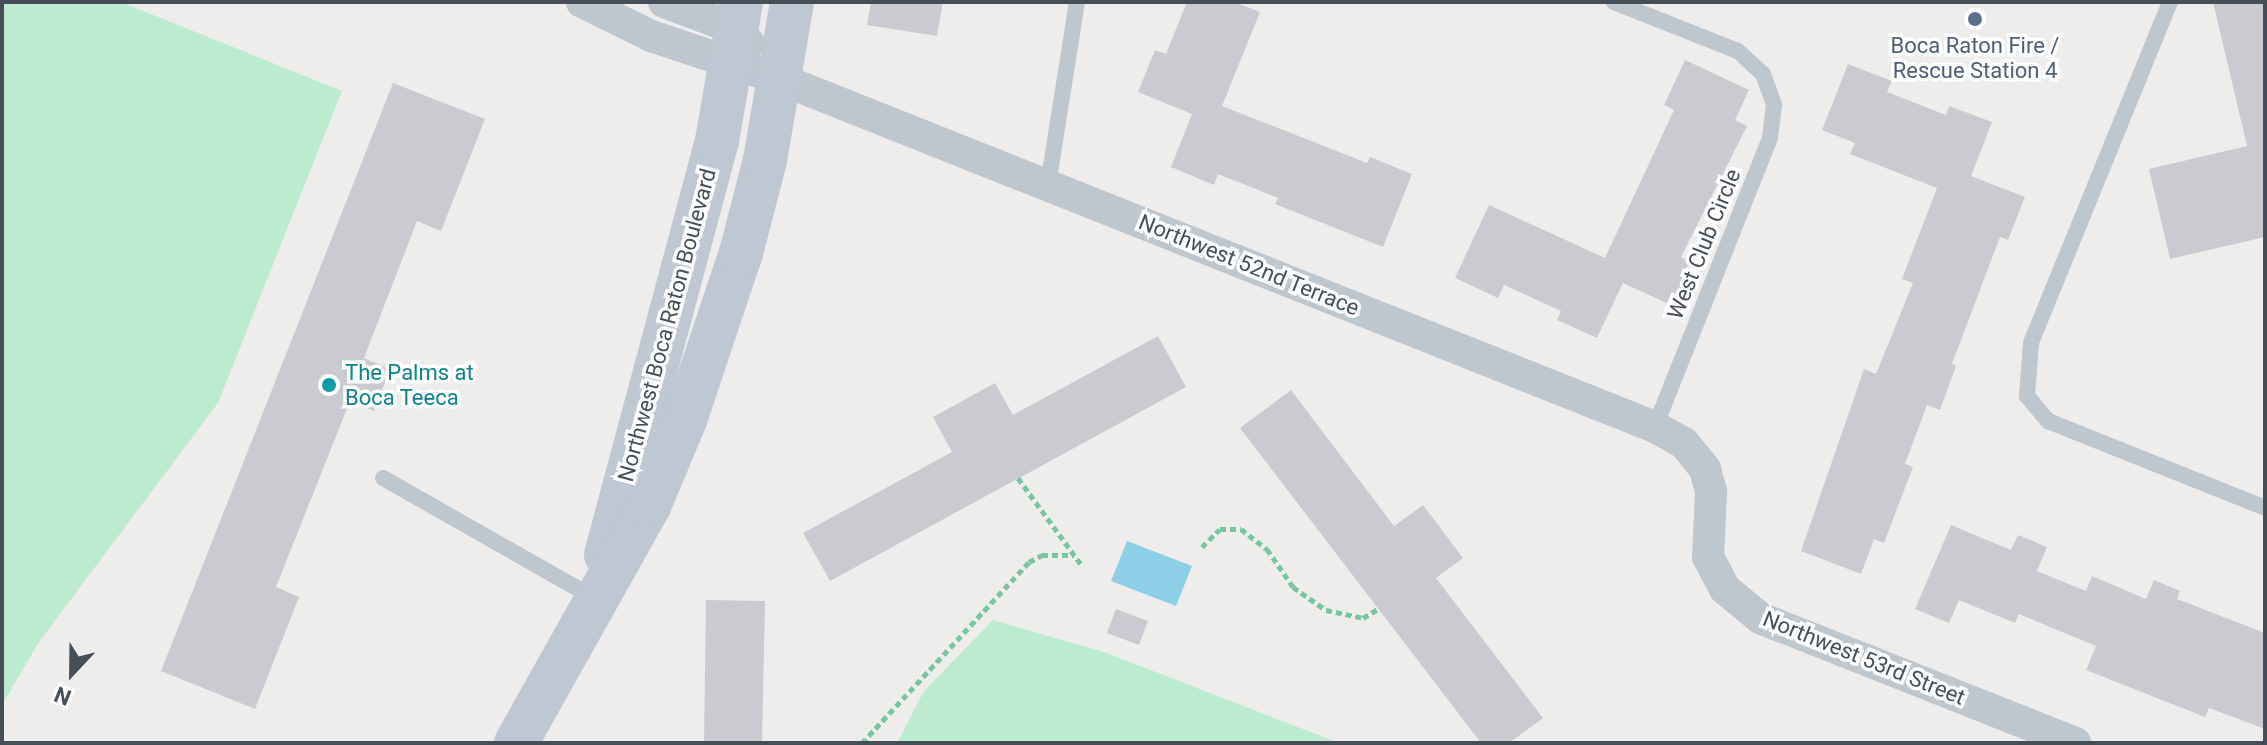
<!DOCTYPE html>
<html>
<head>
<meta charset="utf-8">
<style>
  body { margin:0 }
  #map { position:relative; width:2267px; height:745px; overflow:hidden; background:#efecec; font-family:Roboto,sans-serif }
  div>[style] { position:absolute }
  .green>* { inset:0; background:#bdebd0 }
  .water>* { inset:0; background:#8dd0e5 }
  .building>* { inset:0; background:#cacbd1 }
  .path>* { height:5px; margin-top:-2.5px; transform-origin:0; background:repeating-linear-gradient(90deg,#77c6a2 0 6px,transparent 0 10px) }
  .lane>* { height:16px; margin:-8px; padding:0 8px; transform-origin:8px; border-radius:8px; background:#bec6ce }
  .street>* { height:32px; margin:-16px; padding:0 16px; transform-origin:16px; border-radius:16px; background:#bec6ce }
  .secondary>* { height:44px; margin:-22px; padding:0 22px; transform-origin:22px; border-radius:22px; background:#bec7d2 }
  .dots>* { width:22px; height:22px; translate:-50% -50%; box-sizing:border-box; border:4px solid #fff; border-radius:50% }
  span { translate:-50% -50%; white-space:nowrap; text-align:center; line-height:1.15; -webkit-text-stroke:7px #fff; paint-order:stroke }
  .service-label { font-size:22px; color:#4e5e75 }
  .street-label { font-size:22px; color:#464f58 }
  .culture-label { font-size:22px; color:#0d838f }
  .left { translate:0 -50%; text-align:left }
  .frame { position:absolute; inset:0; border:4px solid #464f58; pointer-events:none }
  .north { position:absolute; left:32px; top:633px; width:80px; height:80px; -webkit-text-stroke:6px #fff; paint-order:stroke; rotate:202deg; font-size:22px; font-weight:700; line-height:32px; text-align:center; color:#464f58 }
  .north::after { content:''; display:block; margin:auto; width:28px; height:36px; background:#464f58; clip-path:polygon(50% 0,100% 100%,50% 72%,0 100%) }
</style>
</head>
<body>
<div id="map">
  <div class="green">
    <div style="clip-path:polygon(2px 2px,121px 2px,342px 91px,218px 403px,39px 642px,2px 705px)"></div>
    <div style="clip-path:polygon(993px 620px,1104px 652px,1339px 743px,897px 743px,924px 691px)"></div>
  </div>
  <div class="water">
    <div style="clip-path:polygon(1127px 541px,1192px 566px,1176px 606px,1111px 581px)"></div>
  </div>
  <div class="building">
    <div style="clip-path:polygon(871px 2px,943px 2px,937px 36px,867px 25px)"></div>
    <div style="clip-path:polygon(1187px 2px,1234px 2px,1260px 12px,1222px 106px,1367px 163px,1370px 157px,1412px 174px,1383px 247px,1275px 204px,1278px 198px,1218px 174px,1214px 185px,1171px 167px,1192px 114px,1138px 92px,1155px 50px,1166px 54px)"></div>
    <div style="clip-path:polygon(2213px 2px,2265px 2px,2265px 237px,2170px 259px,2149px 169px,2247px 146px)"></div>
    <div style="clip-path:polygon(1685px 60px,1749px 90px,1735px 120px,1747px 126px,1681px 257px,1693px 263px,1673px 306px,1623px 283px,1597px 338px,1557px 320px,1561px 311px,1504px 285px,1498px 298px,1455px 278px,1489px 205px,1605px 258px,1674px 110px,1664px 105px)"></div>
    <div style="clip-path:polygon(1848px 64px,1892px 81px,1887px 92px,1946px 115px,1949px 106px,1992px 122px,1971px 176px,2025px 197px,2008px 240px,2000px 237px,1952px 364px,1956px 366px,1940px 410px,1927px 405px,1905px 464px,1913px 467px,1884px 543px,1874px 539px,1861px 574px,1801px 551px,1864px 369px,1876px 374px,1913px 283px,1902px 279px,1937px 188px,1850px 154px,1855px 143px,1822px 130px)"></div>
    <div style="clip-path:polygon(393px 83px,485px 119px,441px 231px,417px 221px,364px 358px,390px 369px,374px 411px,350px 401px,276px 587px,299px 597px,255px 709px,161px 671px)"></div>
    <div style="clip-path:polygon(1158px 336px,1186px 387px,830px 581px,803px 533px,952px 452px,933px 417px,995px 383px,1013px 415px)"></div>
    <div style="clip-path:polygon(1291px 390px,1394px 526px,1423px 505px,1463px 558px,1436px 578px,1543px 718px,1509px 743px,1481px 743px,1240px 428px)"></div>
    <div style="clip-path:polygon(1951px 525px,2011px 550px,2018px 535px,2047px 547px,2037px 571px,2086px 591px,2092px 576px,2146px 599px,2154px 580px,2180px 591px,2177px 599px,2265px 633px,2265px 729px,2209px 708px,2205px 717px,2086px 670px,2096px 646px,2019px 614px,2015px 623px,1959px 600px,1949px 623px,1915px 609px)"></div>
    <div style="clip-path:polygon(706px 600px,765px 601px,762px 743px,704px 743px)"></div>
    <div style="clip-path:polygon(1116px 609px,1148px 621px,1139px 645px,1107px 633px)"></div>
  </div>
  <div class="path">
    <div style="left:1018px;top:478px;width:110px;rotate:53.9deg"></div>
    <div style="left:1202px;top:547px;width:25px;rotate:-45deg"></div>
    <div style="left:1220px;top:529px;width:21px"></div>
    <div style="left:1241px;top:529px;width:33px;rotate:38deg"></div>
    <div style="left:1267px;top:549px;width:46px;rotate:55.6deg"></div>
    <div style="left:1293px;top:587px;width:40px;rotate:34.9deg"></div>
    <div style="left:1326px;top:610px;width:38px;rotate:12deg"></div>
    <div style="left:1363px;top:618px;width:17px;rotate:-31deg"></div>
    <div style="left:862px;top:743px;width:246px;rotate:-47.3deg"></div>
    <div style="left:1029px;top:562px;width:15px;rotate:-28deg"></div>
    <div style="left:1042px;top:555px;width:32px"></div>
  </div>
  <div class="lane">
    <div style="left:1614px;top:2px;width:133px;rotate:21.6deg"></div>
    <div style="left:1738px;top:51px;width:34px;rotate:43deg"></div>
    <div style="left:1763px;top:74px;width:33px;rotate:70deg"></div>
    <div style="left:1774px;top:105px;width:33px;rotate:97deg"></div>
    <div style="left:1770px;top:138px;width:311px;rotate:111.7deg"></div>
    <div style="left:2170px;top:2px;width:368px;rotate:112.2deg"></div>
    <div style="left:2031px;top:343px;width:53px;rotate:94.3deg"></div>
    <div style="left:2027px;top:396px;width:33px;rotate:50deg"></div>
    <div style="left:2048px;top:421px;width:234px;rotate:21.8deg"></div>
    <div style="left:1048px;top:185px;width:185px;rotate:-81deg"></div>
    <div style="left:383px;top:478px;width:243px;rotate:29.6deg"></div>
  </div>
  <div class="street">
    <div style="left:582px;top:2px;width:77px;rotate:26.2deg"></div>
    <div style="left:651px;top:36px;width:136px;rotate:18.4deg"></div>
    <div style="left:780px;top:79px;width:942px;rotate:21.69deg"></div>
    <div style="left:1655px;top:427px;width:33px;rotate:29deg"></div>
    <div style="left:1684px;top:443px;width:33px;rotate:51deg"></div>
    <div style="left:1705px;top:469px;width:24px;rotate:75deg"></div>
    <div style="left:1711px;top:492px;width:65px;rotate:92.6deg"></div>
    <div style="left:1708px;top:557px;width:36px;rotate:62deg"></div>
    <div style="left:1725px;top:589px;width:45px;rotate:39.6deg"></div>
    <div style="left:1760px;top:618px;width:339px;rotate:21.6deg"></div>
    <div style="left:664px;top:2px;width:77px;rotate:20.6deg"></div>
    <div style="left:736px;top:29px;width:19px;rotate:47deg"></div>
  </div>
  <div class="secondary">
    <div style="left:606px;top:555px;width:429px;rotate:-75deg"></div>
    <div style="left:717px;top:141px;width:141px;rotate:-80.2deg"></div>
    <div style="left:516px;top:743px;width:272px;rotate:-60.7deg"></div>
    <div style="left:649px;top:506px;width:93px;rotate:-67.3deg"></div>
    <div style="left:685px;top:420px;width:176px;rotate:-71.5deg"></div>
    <div style="left:741px;top:253px;width:96px;rotate:-75.5deg"></div>
    <div style="left:765px;top:160px;width:160px;rotate:-80.3deg"></div>
  </div>
  <div class="dots">
    <div style="left:1975px;top:19px;background:#5c6f8a"></div>
    <div style="left:329px;top:385px;background:#0f9aa8"></div>
  </div>
  <div class="service-label">
    <span style="left:1975px;top:58px">Boca Raton Fire /<br>Rescue Station 4</span>
  </div>
  <div class="street-label">
    <span style="left:1704px;top:244px;rotate:-68deg">West Club Circle</span>
    <span style="left:1249px;top:265px;rotate:22deg">Northwest 52nd Terrace</span>
    <span style="left:667px;top:325px;rotate:-75deg">Northwest Boca Raton Boulevard</span>
    <span style="left:1864px;top:658px;rotate:22deg">Northwest 53rd Street</span>
  </div>
  <div class="culture-label">
    <span class="left" style="left:345px;top:385px">The Palms at<br>Boca Teeca</span>
  </div>
  <div class="frame"></div>
  <div class="north">N</div>
</div>
</body>
</html>
